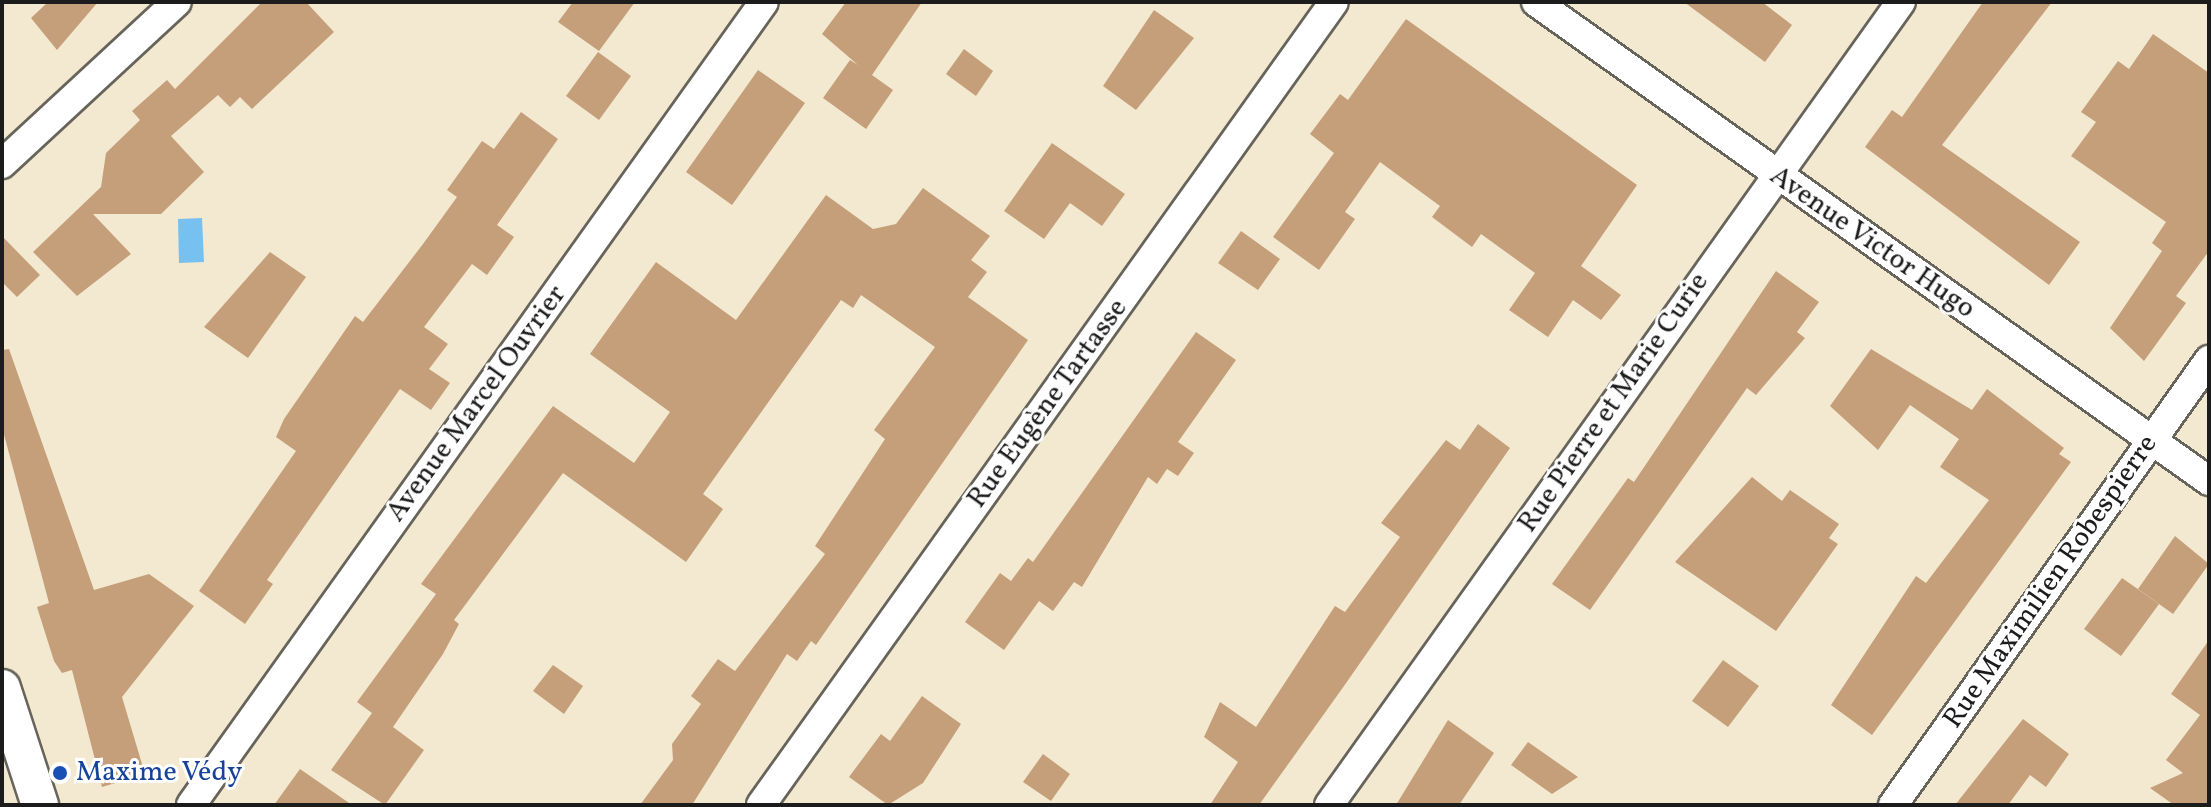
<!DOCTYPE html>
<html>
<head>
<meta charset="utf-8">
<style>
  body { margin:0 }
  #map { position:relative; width:2211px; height:807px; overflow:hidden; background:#f3e9d1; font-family:Vollkorn,serif }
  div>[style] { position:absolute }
  .water>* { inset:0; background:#76c1f0 }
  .building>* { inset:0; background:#c49f79 }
  .roads { filter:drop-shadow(2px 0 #67645b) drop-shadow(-2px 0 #67645b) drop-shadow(0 2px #67645b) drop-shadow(0 -2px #67645b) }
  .minor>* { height:28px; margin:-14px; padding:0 14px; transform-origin:14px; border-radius:14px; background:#fff }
  .tertiary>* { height:36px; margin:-18px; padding:0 18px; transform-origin:18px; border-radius:18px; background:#fff }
  .dots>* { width:22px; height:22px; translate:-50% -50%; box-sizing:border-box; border:4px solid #fff; border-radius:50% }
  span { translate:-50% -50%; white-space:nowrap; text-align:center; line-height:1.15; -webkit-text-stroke:6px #fff; paint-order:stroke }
  .street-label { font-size:28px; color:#1c1c1c }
  .transit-label { font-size:28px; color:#164399 }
  .left { translate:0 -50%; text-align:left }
  .frame { position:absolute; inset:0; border:4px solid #1c1c1c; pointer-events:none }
</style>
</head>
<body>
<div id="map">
  <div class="water">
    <div style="clip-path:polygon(202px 218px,204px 262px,179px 263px,178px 219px)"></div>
  </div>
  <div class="building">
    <div style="clip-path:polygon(48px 2px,98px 2px,57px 50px,31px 18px)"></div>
    <div style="clip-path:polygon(262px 2px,306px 2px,334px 32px,252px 109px,240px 97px,230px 107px,218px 95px,171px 136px,204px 172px,161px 214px,93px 214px,131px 254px,77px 296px,33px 252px,101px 187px,106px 153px,140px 120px,132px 111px,167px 80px,175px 89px)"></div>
    <div style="clip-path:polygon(573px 2px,635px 2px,599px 51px,558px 22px)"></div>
    <div style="clip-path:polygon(846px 2px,922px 2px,872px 75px,893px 90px,866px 129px,823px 98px,850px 60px,858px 65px,822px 34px)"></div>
    <div style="clip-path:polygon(1684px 2px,1762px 2px,1792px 25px,1765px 62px)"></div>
    <div style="clip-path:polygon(1983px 2px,2052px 2px,1942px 145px,2080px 242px,2049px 285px,1865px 147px,1892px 110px,1902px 117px)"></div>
    <div style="clip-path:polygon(1154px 10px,1194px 38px,1136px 110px,1103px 86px)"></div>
    <div style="clip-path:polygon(1406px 19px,1637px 185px,1581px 266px,1621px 295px,1601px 320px,1573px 300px,1548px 337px,1509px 310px,1535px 273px,1481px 234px,1472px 247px,1432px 217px,1440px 206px,1380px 162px,1345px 212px,1355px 219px,1319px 270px,1273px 237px,1334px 153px,1310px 134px,1340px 94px,1348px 100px)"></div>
    <div style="clip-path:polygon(2153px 34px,2209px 73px,2209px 251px,2176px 296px,2186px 303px,2144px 361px,2110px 328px,2162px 251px,2152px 243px,2166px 222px,2071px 156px,2096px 122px,2081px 112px,2118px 61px,2129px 69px)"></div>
    <div style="clip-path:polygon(964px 49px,993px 71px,976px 96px,946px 74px)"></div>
    <div style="clip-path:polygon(598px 52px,631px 76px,599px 120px,566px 96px)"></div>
    <div style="clip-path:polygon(758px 70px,805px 103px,732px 205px,686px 172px)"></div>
    <div style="clip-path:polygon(521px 112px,558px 139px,497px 225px,514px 237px,487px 275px,472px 264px,424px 327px,448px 344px,429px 369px,450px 383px,431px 410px,400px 389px,267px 580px,273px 584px,245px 624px,199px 591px,296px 451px,276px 437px,284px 419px,355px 316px,363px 322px,423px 244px,457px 197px,447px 190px,482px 141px,494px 149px)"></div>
    <div style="clip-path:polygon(1052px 143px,1125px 194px,1102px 226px,1070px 203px,1044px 239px,1004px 211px)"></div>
    <div style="clip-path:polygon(923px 188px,990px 236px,971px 260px,987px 272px,968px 297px,1028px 340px,816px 645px,811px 641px,797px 661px,787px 654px,692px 805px,640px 805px,673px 760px,672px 744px,701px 704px,691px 696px,718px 659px,735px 671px,825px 554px,815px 546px,885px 439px,874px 430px,935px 347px,861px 295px,853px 308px,841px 300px,703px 494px,723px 509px,686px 562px,563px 473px,454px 620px,459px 624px,443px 654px,393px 727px,424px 750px,385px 805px,331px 770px,372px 713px,357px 702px,436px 594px,421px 584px,553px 406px,634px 463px,670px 412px,590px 354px,656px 262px,736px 320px,826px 195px,873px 229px,896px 224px)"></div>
    <div style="clip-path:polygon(1241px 231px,1280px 259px,1258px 290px,1218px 263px)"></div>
    <div style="clip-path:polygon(2px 236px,40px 275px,17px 297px,2px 282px)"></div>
    <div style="clip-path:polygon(270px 252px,306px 277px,248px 358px,204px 327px)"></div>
    <div style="clip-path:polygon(1776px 271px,1819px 302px,1797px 332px,1805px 338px,1756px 395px,1747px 388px,1590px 610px,1552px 584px,1628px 478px,1634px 482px)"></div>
    <div style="clip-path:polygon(1196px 332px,1236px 360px,1178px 442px,1194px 453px,1178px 476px,1167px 469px,1157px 484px,1148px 477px,1082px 587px,1074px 582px,1053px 611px,1039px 601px,1004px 650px,965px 622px,1000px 573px,1011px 581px,1028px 558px,1033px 562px)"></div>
    <div style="clip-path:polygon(9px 349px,94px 590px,149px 574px,194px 606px,122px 697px,145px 774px,102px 787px,72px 670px,62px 673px,54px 661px,37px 607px,49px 603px,2px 427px,2px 350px)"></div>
    <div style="clip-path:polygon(1871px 349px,1972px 410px,1987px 389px,2064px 448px,2059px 454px,2071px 462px,1872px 735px,1831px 705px,1916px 576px,1926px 583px,1989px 500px,1940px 467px,1959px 439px,1910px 405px,1878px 450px,1830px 406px)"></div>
    <div style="clip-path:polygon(1478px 424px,1510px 448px,1344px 686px,1259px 805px,1210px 805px,1238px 762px,1204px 737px,1220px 702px,1256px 727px,1335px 606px,1345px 612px,1400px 537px,1381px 523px,1446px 440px,1460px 450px)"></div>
    <div style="clip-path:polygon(1752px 477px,1782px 501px,1790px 490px,1839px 524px,1829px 538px,1838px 544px,1776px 631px,1675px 562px)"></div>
    <div style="clip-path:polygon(2175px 536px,2209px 564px,2173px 614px,2138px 589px)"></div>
    <div style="clip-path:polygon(2122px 578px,2159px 604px,2121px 656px,2084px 629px)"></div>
    <div style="clip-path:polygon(2209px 640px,2209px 805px,2174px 805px,2150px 788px,2183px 773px,2166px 760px,2200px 715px,2171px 694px)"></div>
    <div style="clip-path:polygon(1723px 660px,1759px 686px,1728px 727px,1692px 701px)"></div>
    <div style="clip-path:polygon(553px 665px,583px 686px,564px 714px,533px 691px)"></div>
    <div style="clip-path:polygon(922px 696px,961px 724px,923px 783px,888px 805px,849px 777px,881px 734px,890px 741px)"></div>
    <div style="clip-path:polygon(2023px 719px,2069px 754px,2046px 787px,2030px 775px,2008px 805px,1955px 805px)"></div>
    <div style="clip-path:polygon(1448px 720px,1494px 753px,1459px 805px,1396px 805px)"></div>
    <div style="clip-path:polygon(1528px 742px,1578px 777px,1552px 794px,1511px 765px)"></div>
    <div style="clip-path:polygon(1043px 754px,1070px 774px,1051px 801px,1023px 782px)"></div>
    <div style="clip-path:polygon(300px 769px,352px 805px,274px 805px)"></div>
  </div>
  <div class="roads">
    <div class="minor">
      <div style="left:1536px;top:2px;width:826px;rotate:35.44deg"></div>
      <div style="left:2px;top:164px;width:238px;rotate:-42.8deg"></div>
      <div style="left:191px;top:805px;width:986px;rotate:-54.49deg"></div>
      <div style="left:761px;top:805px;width:986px;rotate:-54.49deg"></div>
      <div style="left:1329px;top:805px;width:986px;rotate:-54.54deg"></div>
      <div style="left:1893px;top:805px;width:546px;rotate:-54.62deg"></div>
    </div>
    <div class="tertiary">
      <div style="left:2px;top:688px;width:123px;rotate:72deg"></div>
    </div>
  </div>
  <div class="dots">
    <div style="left:60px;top:773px;background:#1a4fb4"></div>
  </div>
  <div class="street-label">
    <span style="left:1872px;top:243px;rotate:35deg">Avenue Victor Hugo</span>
    <span style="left:1614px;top:403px;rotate:-55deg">Rue Pierre et Marie Curie</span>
    <span style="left:477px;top:404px;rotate:-54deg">Avenue Marcel Ouvrier</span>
    <span style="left:1048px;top:404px;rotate:-54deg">Rue Eugène Tartasse</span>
    <span style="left:2051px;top:582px;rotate:-55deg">Rue Maximilien Robespierre</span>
  </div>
  <div class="transit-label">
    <span class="left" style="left:76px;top:773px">Maxime Védy</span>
  </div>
  <div class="frame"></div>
</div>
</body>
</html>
